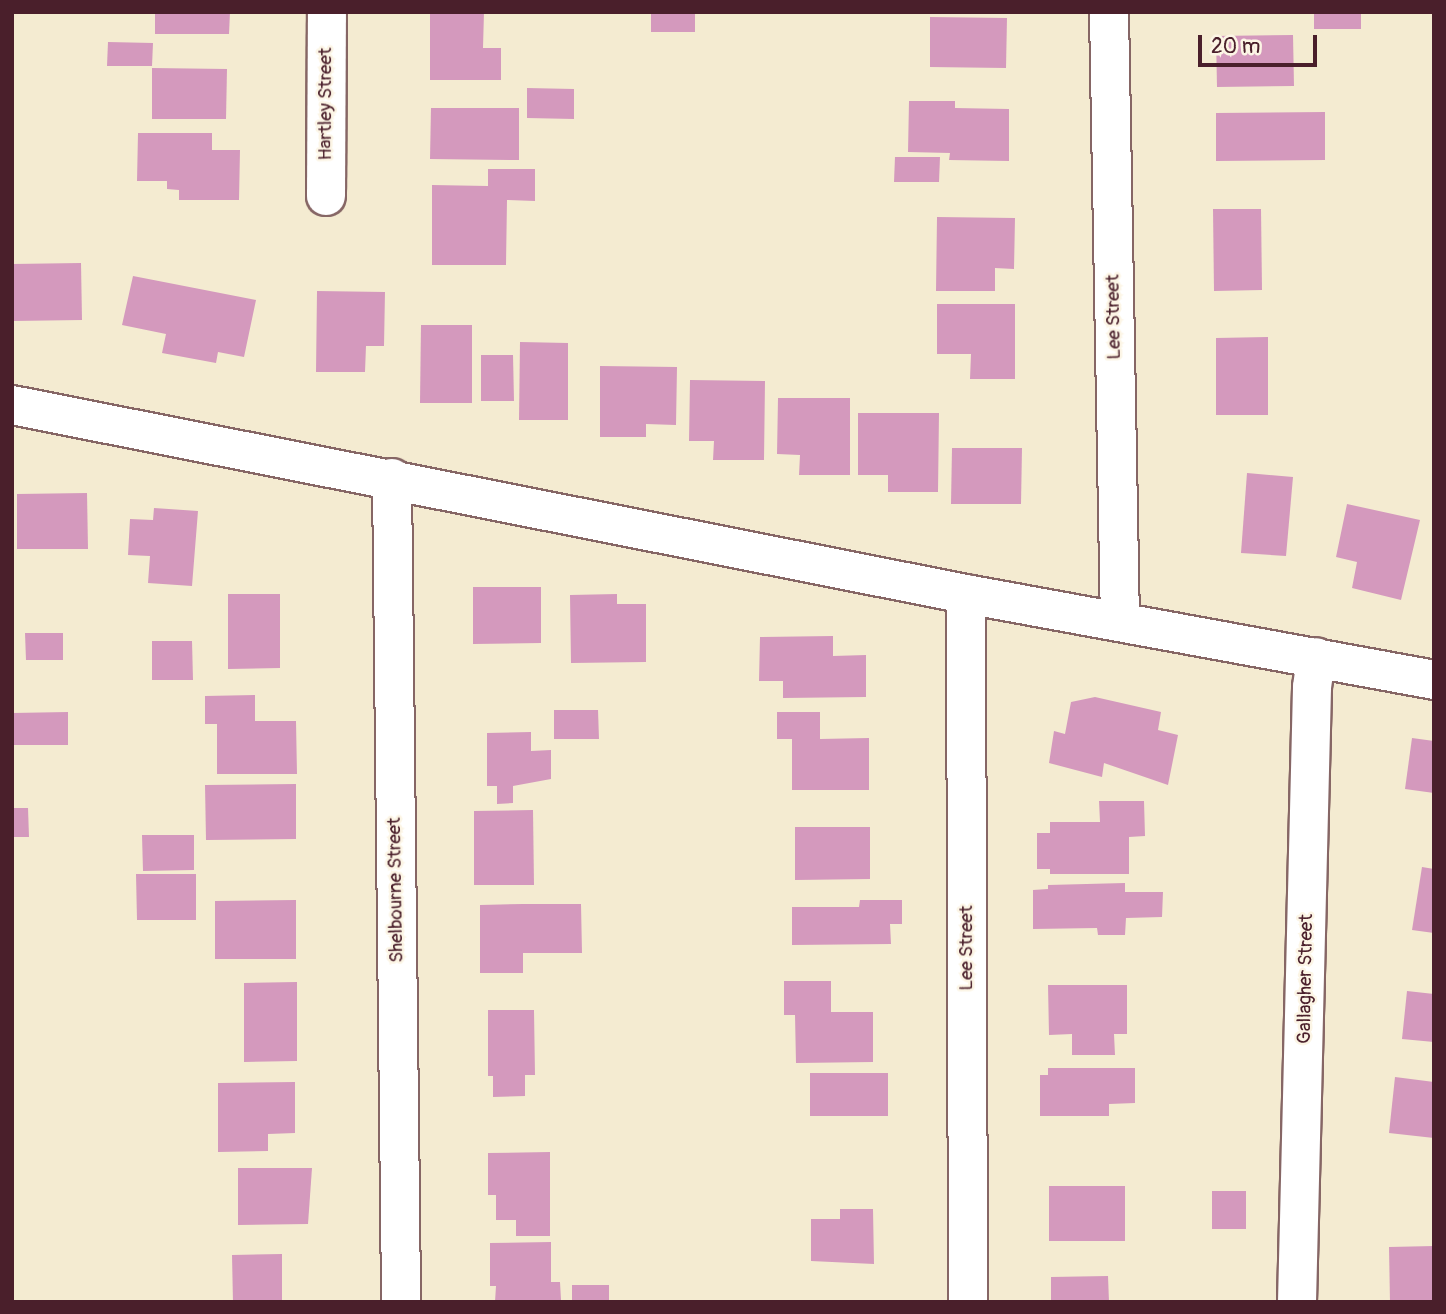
<!DOCTYPE html>
<html>
<head>
<meta charset="utf-8">
<style>
  body { margin:0 }
  #map { position:relative; width:1446px; height:1314px; overflow:hidden; background:#f4ebd1; font-family:Pangolin,sans-serif }
  div>[style] { position:absolute }
  .building>* { inset:0; background:#d499bd }
  .roads { filter:drop-shadow(2px 0 #866665) drop-shadow(-2px 0 #866665) drop-shadow(0 2px #866665) drop-shadow(0 -2px #866665) }
  .minor>* { height:38px; margin:-19px; padding:0 19px; transform-origin:19px; border-radius:19px; background:#fff }
  span { translate:-50% -50%; white-space:nowrap; text-align:center; line-height:1.15; -webkit-text-stroke:5px #fcf5e5; paint-order:stroke }
  .street-label { font-size:19px; color:#4a1f2b }
  .frame { position:absolute; inset:0; border:14px solid #4a1f2b; pointer-events:none }
  .scale { position:absolute; left:1198px; top:35px; width:119px; height:32px; box-sizing:border-box; border:4px solid #4a1f2b; border-top:0; padding-left:9px; font-size:21px; line-height:24px; white-space:nowrap; color:#4a1f2b; -webkit-text-stroke:5px #fcf5e5; paint-order:stroke }
</style>
</head>
<body>
<div id="map">
  <div class="building">
    <div style="clip-path:polygon(155px 12px,230px 12px,229px 34px,155px 34px)"></div>
    <div style="clip-path:polygon(430px 12px,484px 12px,483px 48px,501px 48px,501px 80px,430px 80px)"></div>
    <div style="clip-path:polygon(651px 12px,695px 12px,695px 32px,651px 32px)"></div>
    <div style="clip-path:polygon(1314px 12px,1361px 12px,1361px 29px,1314px 29px)"></div>
    <div style="clip-path:polygon(930px 17px,1007px 18px,1006px 68px,930px 67px)"></div>
    <div style="clip-path:polygon(1293px 35px,1294px 86px,1217px 87px,1216px 36px)"></div>
    <div style="clip-path:polygon(108px 42px,153px 43px,152px 66px,107px 66px)"></div>
    <div style="clip-path:polygon(152px 68px,227px 69px,226px 119px,152px 119px)"></div>
    <div style="clip-path:polygon(527px 88px,574px 89px,574px 119px,527px 118px)"></div>
    <div style="clip-path:polygon(909px 101px,955px 101px,955px 108px,1009px 109px,1009px 161px,949px 160px,950px 153px,908px 152px)"></div>
    <div style="clip-path:polygon(431px 108px,519px 108px,519px 160px,430px 159px)"></div>
    <div style="clip-path:polygon(1325px 112px,1325px 160px,1216px 161px,1216px 113px)"></div>
    <div style="clip-path:polygon(138px 133px,212px 133px,212px 150px,240px 150px,239px 200px,179px 200px,179px 190px,167px 189px,167px 181px,137px 181px)"></div>
    <div style="clip-path:polygon(895px 157px,940px 157px,939px 182px,894px 182px)"></div>
    <div style="clip-path:polygon(488px 169px,535px 169px,535px 201px,507px 200px,506px 265px,432px 265px,432px 185px,488px 186px)"></div>
    <div style="clip-path:polygon(1213px 209px,1261px 209px,1262px 290px,1214px 291px)"></div>
    <div style="clip-path:polygon(937px 217px,1015px 218px,1014px 269px,995px 268px,995px 291px,936px 291px)"></div>
    <div style="clip-path:polygon(81px 263px,82px 320px,12px 321px,12px 264px)"></div>
    <div style="clip-path:polygon(133px 276px,256px 300px,244px 357px,218px 352px,216px 363px,162px 353px,166px 334px,122px 325px)"></div>
    <div style="clip-path:polygon(317px 291px,385px 292px,384px 346px,366px 346px,365px 372px,316px 372px)"></div>
    <div style="clip-path:polygon(937px 304px,1015px 304px,1015px 379px,970px 379px,971px 354px,937px 354px)"></div>
    <div style="clip-path:polygon(421px 325px,472px 325px,472px 403px,420px 403px)"></div>
    <div style="clip-path:polygon(1268px 337px,1268px 415px,1216px 415px,1216px 338px)"></div>
    <div style="clip-path:polygon(520px 342px,568px 343px,568px 420px,519px 420px)"></div>
    <div style="clip-path:polygon(481px 355px,513px 355px,514px 401px,481px 401px)"></div>
    <div style="clip-path:polygon(600px 366px,677px 367px,676px 425px,646px 424px,646px 437px,600px 437px)"></div>
    <div style="clip-path:polygon(690px 380px,765px 381px,764px 460px,713px 460px,714px 441px,689px 441px)"></div>
    <div style="clip-path:polygon(778px 398px,850px 398px,850px 475px,799px 475px,800px 455px,777px 454px)"></div>
    <div style="clip-path:polygon(858px 413px,939px 413px,938px 492px,888px 492px,888px 475px,858px 475px)"></div>
    <div style="clip-path:polygon(952px 448px,1022px 448px,1021px 504px,951px 504px)"></div>
    <div style="clip-path:polygon(1247px 473px,1293px 477px,1286px 556px,1241px 553px)"></div>
    <div style="clip-path:polygon(87px 493px,88px 549px,17px 549px,17px 494px)"></div>
    <div style="clip-path:polygon(1347px 504px,1420px 520px,1401px 600px,1352px 588px,1357px 562px,1336px 557px)"></div>
    <div style="clip-path:polygon(154px 508px,198px 511px,192px 586px,148px 583px,150px 556px,128px 555px,130px 519px,153px 520px)"></div>
    <div style="clip-path:polygon(473px 587px,541px 587px,541px 643px,473px 644px)"></div>
    <div style="clip-path:polygon(228px 594px,280px 594px,280px 668px,228px 669px)"></div>
    <div style="clip-path:polygon(617px 594px,617px 604px,646px 604px,646px 662px,571px 663px,570px 595px)"></div>
    <div style="clip-path:polygon(25px 633px,63px 633px,63px 660px,26px 660px)"></div>
    <div style="clip-path:polygon(833px 636px,833px 656px,866px 655px,866px 697px,783px 698px,783px 681px,759px 681px,760px 637px)"></div>
    <div style="clip-path:polygon(152px 641px,192px 641px,193px 680px,152px 680px)"></div>
    <div style="clip-path:polygon(255px 695px,255px 721px,296px 721px,297px 774px,217px 774px,217px 724px,205px 724px,205px 696px)"></div>
    <div style="clip-path:polygon(1095px 697px,1161px 712px,1158px 730px,1178px 735px,1168px 785px,1104px 763px,1102px 777px,1049px 763px,1054px 731px,1065px 734px,1071px 702px)"></div>
    <div style="clip-path:polygon(554px 710px,598px 710px,599px 739px,554px 739px)"></div>
    <div style="clip-path:polygon(68px 712px,68px 745px,12px 745px,12px 713px)"></div>
    <div style="clip-path:polygon(777px 712px,820px 712px,820px 739px,869px 738px,869px 790px,792px 790px,792px 739px,777px 739px)"></div>
    <div style="clip-path:polygon(531px 732px,531px 751px,551px 750px,551px 779px,513px 786px,513px 803px,497px 804px,497px 786px,487px 786px,487px 733px)"></div>
    <div style="clip-path:polygon(1412px 738px,1434px 741px,1434px 793px,1405px 789px)"></div>
    <div style="clip-path:polygon(296px 784px,296px 839px,206px 840px,205px 785px)"></div>
    <div style="clip-path:polygon(1099px 801px,1144px 801px,1145px 836px,1129px 837px,1129px 874px,1050px 874px,1050px 869px,1037px 869px,1037px 833px,1050px 833px,1050px 822px,1100px 822px)"></div>
    <div style="clip-path:polygon(12px 808px,28px 808px,29px 837px,12px 837px)"></div>
    <div style="clip-path:polygon(533px 810px,534px 885px,474px 885px,474px 811px)"></div>
    <div style="clip-path:polygon(795px 827px,870px 827px,870px 879px,795px 880px)"></div>
    <div style="clip-path:polygon(142px 835px,194px 835px,194px 870px,143px 871px)"></div>
    <div style="clip-path:polygon(1422px 867px,1434px 869px,1434px 933px,1412px 930px)"></div>
    <div style="clip-path:polygon(136px 874px,196px 874px,196px 920px,137px 920px)"></div>
    <div style="clip-path:polygon(1125px 883px,1125px 892px,1163px 892px,1162px 917px,1126px 918px,1125px 935px,1098px 935px,1097px 928px,1033px 929px,1033px 890px,1048px 889px,1048px 885px)"></div>
    <div style="clip-path:polygon(296px 900px,296px 959px,215px 959px,215px 901px)"></div>
    <div style="clip-path:polygon(860px 900px,902px 900px,902px 924px,890px 924px,891px 944px,792px 945px,792px 907px,859px 907px)"></div>
    <div style="clip-path:polygon(523px 904px,581px 904px,582px 953px,523px 953px,523px 973px,480px 973px,480px 905px)"></div>
    <div style="clip-path:polygon(784px 981px,831px 981px,831px 1012px,873px 1012px,873px 1062px,796px 1063px,795px 1015px,784px 1015px)"></div>
    <div style="clip-path:polygon(297px 982px,297px 1061px,244px 1062px,244px 983px)"></div>
    <div style="clip-path:polygon(1048px 985px,1127px 985px,1127px 1034px,1114px 1034px,1115px 1055px,1072px 1055px,1072px 1034px,1049px 1035px)"></div>
    <div style="clip-path:polygon(1407px 991px,1434px 994px,1434px 1042px,1402px 1039px)"></div>
    <div style="clip-path:polygon(488px 1010px,534px 1010px,535px 1075px,525px 1075px,525px 1096px,493px 1097px,493px 1076px,488px 1076px)"></div>
    <div style="clip-path:polygon(1048px 1068px,1135px 1068px,1135px 1103px,1109px 1104px,1109px 1116px,1040px 1116px,1040px 1075px,1048px 1075px)"></div>
    <div style="clip-path:polygon(810px 1073px,888px 1073px,888px 1116px,810px 1116px)"></div>
    <div style="clip-path:polygon(1395px 1077px,1434px 1082px,1434px 1138px,1389px 1133px)"></div>
    <div style="clip-path:polygon(295px 1082px,295px 1133px,268px 1134px,268px 1151px,218px 1152px,218px 1083px)"></div>
    <div style="clip-path:polygon(550px 1152px,550px 1236px,516px 1236px,516px 1220px,496px 1220px,496px 1195px,488px 1195px,488px 1153px)"></div>
    <div style="clip-path:polygon(238px 1168px,312px 1168px,308px 1224px,238px 1225px)"></div>
    <div style="clip-path:polygon(1049px 1186px,1125px 1186px,1125px 1241px,1049px 1241px)"></div>
    <div style="clip-path:polygon(1212px 1191px,1246px 1191px,1246px 1229px,1212px 1229px)"></div>
    <div style="clip-path:polygon(840px 1209px,873px 1209px,874px 1264px,811px 1261px,811px 1219px,840px 1219px)"></div>
    <div style="clip-path:polygon(551px 1242px,551px 1282px,560px 1282px,561px 1300px,495px 1302px,496px 1286px,490px 1286px,490px 1243px)"></div>
    <div style="clip-path:polygon(1434px 1246px,1434px 1302px,1390px 1302px,1389px 1247px)"></div>
    <div style="clip-path:polygon(282px 1254px,282px 1302px,233px 1302px,232px 1255px)"></div>
    <div style="clip-path:polygon(1108px 1276px,1109px 1302px,1051px 1302px,1051px 1277px)"></div>
    <div style="clip-path:polygon(572px 1285px,609px 1285px,609px 1302px,572px 1302px)"></div>
  </div>
  <div class="roads">
    <div class="minor">
      <div style="left:1109px;top:12px;width:610px;rotate:88.97deg"></div>
      <div style="left:326px;top:196px;width:184px;rotate:-89.7deg"></div>
      <div style="left:12px;top:405px;width:973px;rotate:11.21deg"></div>
      <div style="left:966px;top:594px;width:476px;rotate:10.4deg"></div>
      <div style="left:392px;top:478px;width:824px;rotate:89.37deg"></div>
      <div style="left:966px;top:594px;width:708px;rotate:89.84deg"></div>
      <div style="left:1297px;top:1302px;width:615px;rotate:-88.6deg"></div>
      <div style="left:1312px;top:687px;width:30px;rotate:-82deg"></div>
    </div>
  </div>
  <div class="street-label">
    <span style="left:326px;top:104px;rotate:-90deg">Hartley Street</span>
    <span style="left:1114px;top:317px;rotate:-91deg">Lee Street</span>
    <span style="left:396px;top:890px;rotate:-91deg">Shelbourne Street</span>
    <span style="left:967px;top:948px;rotate:-90deg">Lee Street</span>
    <span style="left:1306px;top:979px;rotate:-89deg">Gallagher Street</span>
  </div>
  <div class="frame"></div>
  <div class="scale">20 m</div>
</div>
</body>
</html>
